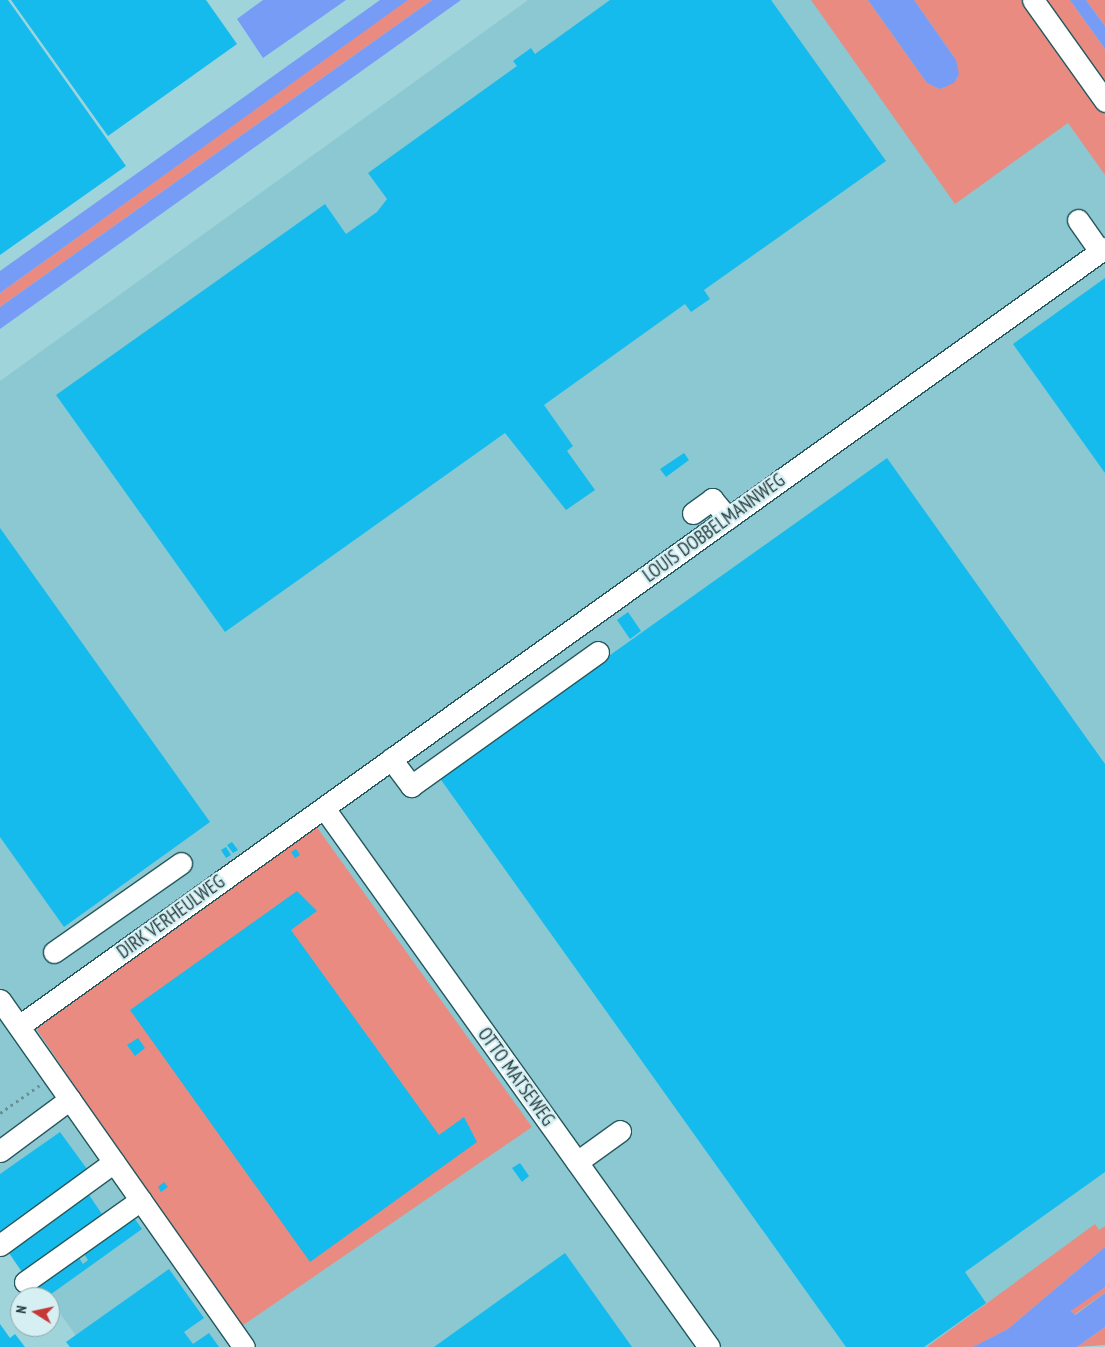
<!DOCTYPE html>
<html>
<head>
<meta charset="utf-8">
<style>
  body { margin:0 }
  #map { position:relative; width:1105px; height:1347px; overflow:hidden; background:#9fd4db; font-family:"PT Sans Narrow",sans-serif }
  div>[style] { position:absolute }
  .built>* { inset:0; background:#8bc8d1 }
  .green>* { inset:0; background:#ea8b82 }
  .water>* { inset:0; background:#779cf6 }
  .building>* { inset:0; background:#15bbed }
  .path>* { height:2.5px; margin-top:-1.25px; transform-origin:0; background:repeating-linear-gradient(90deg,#699195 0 2.5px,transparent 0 6.5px) }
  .roads { filter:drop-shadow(1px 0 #25585e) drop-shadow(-1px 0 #25585e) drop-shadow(0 1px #25585e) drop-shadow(0 -1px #25585e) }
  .minor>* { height:21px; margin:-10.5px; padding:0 10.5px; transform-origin:10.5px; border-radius:10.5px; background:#fff }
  span { translate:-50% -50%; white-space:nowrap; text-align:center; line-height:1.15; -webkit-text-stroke:4.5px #d5eff3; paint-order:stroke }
  .street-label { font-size:19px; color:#253b3d }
  .north { position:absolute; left:10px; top:1287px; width:50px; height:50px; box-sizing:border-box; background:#d5eff3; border:1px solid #8fa7aa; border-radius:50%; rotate:280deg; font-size:14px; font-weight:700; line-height:20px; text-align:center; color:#253b3d }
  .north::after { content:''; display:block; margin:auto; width:18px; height:22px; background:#c63835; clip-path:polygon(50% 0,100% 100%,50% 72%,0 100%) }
</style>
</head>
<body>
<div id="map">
  <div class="built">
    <div style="clip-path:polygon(528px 0,1009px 0,1105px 137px,1105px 1292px,1027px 1347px,84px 1347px,0 1229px,0 381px)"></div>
  </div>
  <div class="green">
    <div style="clip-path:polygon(407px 0,432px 0,0 307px,0 293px)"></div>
    <div style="clip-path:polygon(811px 0,868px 0,927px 83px,940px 89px,957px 79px,956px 60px,914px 0,1026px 0,1105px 110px,1105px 175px,1068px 123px,955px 204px)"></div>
    <div style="clip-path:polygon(1041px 0,1070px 0,1105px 49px,1105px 90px)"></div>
    <div style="clip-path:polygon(1086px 0,1105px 0,1105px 26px)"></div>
    <div style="clip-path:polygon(316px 826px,532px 1127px,239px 1328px,35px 1027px)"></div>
    <div style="clip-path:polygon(1095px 1224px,1099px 1230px,1105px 1226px,1105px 1247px,1008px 1329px,973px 1347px,927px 1347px)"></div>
    <div style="clip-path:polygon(1105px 1287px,1105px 1293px,1074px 1315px,1071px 1310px)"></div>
    <div style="clip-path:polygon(1105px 1327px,1105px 1345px,1077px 1347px)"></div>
  </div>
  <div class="water">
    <div style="clip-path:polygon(263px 0,346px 0,263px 58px,237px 19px)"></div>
    <div style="clip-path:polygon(380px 0,408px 0,0 293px,0 271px)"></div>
    <div style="clip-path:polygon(432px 0,461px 0,0 329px,0 307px)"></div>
    <div style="clip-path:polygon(868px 0,914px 0,956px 60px,959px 74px,954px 83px,940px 89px,927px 83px)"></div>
    <div style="clip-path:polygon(1070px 0,1086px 0,1105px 26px,1105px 49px)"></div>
    <div style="clip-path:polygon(1105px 1247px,1105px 1287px,1071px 1311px,1075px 1315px,1105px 1293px,1105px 1327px,1077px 1347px,973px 1347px,1008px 1329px)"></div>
  </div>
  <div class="building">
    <div style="clip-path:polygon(0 0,8px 0,126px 166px,0 255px)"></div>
    <div style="clip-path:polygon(11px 0,206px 0,237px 44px,108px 136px)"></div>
    <div style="clip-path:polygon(610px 0,771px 0,886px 161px,704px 290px,710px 299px,691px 312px,685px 304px,544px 405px,573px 446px,567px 451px,595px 490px,566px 510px,505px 433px,225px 632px,56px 395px,325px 204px,346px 234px,377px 212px,387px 199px,368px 173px,517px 66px,513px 61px,531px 48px,535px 54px)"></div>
    <div style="clip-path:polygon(1105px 278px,1105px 473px,1013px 344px)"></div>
    <div style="clip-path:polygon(684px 453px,689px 460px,666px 477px,660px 469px)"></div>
    <div style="clip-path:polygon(887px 458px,1105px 764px,1105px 1172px,965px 1272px,986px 1303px,924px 1347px,846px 1347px,439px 777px)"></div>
    <div style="clip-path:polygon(0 528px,210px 822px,64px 927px,0 837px)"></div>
    <div style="clip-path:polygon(628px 612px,641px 631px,630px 639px,617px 620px)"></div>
    <div style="clip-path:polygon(232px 842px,238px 850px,233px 853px,227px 845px)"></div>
    <div style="clip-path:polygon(226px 847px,231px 855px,226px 858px,221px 850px)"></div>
    <div style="clip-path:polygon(296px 849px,300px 855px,295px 858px,291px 852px)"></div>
    <div style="clip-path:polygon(297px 891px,317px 911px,291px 930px,439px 1135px,464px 1117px,477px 1142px,310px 1262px,130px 1010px)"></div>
    <div style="clip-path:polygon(138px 1038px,145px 1048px,135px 1056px,127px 1045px)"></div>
    <div style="clip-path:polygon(60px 1132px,87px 1169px,0 1231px,0 1174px)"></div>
    <div style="clip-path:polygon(520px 1163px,529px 1176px,522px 1182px,512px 1168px)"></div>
    <div style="clip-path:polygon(164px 1182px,168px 1187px,161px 1192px,158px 1187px)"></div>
    <div style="clip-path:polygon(89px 1195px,104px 1217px,24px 1275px,9px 1253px)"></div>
    <div style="clip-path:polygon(132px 1215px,142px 1229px,47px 1297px,31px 1297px,27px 1291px,77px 1255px,83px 1264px,88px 1260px,82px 1251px)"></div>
    <div style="clip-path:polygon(565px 1253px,632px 1347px,434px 1347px)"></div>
    <div style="clip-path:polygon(169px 1269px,204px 1318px,184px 1332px,193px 1344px,209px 1333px,219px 1347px,70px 1347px,66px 1342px)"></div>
    <div style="clip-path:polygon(0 1324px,10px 1338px,15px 1334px,25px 1347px,0 1347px)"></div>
  </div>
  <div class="path">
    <div style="left:0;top:1113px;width:49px;rotate:-35deg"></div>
  </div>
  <div class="roads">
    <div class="minor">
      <div style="left:1033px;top:0;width:124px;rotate:54.5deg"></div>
      <div style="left:1078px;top:220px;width:38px;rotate:55deg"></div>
      <div style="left:693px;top:513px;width:24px;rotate:-36deg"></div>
      <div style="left:712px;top:499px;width:25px;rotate:50deg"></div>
      <div style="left:391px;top:759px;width:34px;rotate:53deg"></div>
      <div style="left:411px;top:786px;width:230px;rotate:-35.6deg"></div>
      <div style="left:324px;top:808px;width:662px;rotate:54.46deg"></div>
      <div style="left:54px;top:952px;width:155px;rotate:-35deg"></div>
      <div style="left:0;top:1000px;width:424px;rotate:54.9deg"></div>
      <div style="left:19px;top:1026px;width:1336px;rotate:-35.62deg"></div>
      <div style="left:0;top:1151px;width:87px;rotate:-36.6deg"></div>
      <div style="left:577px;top:1162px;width:53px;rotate:-35.8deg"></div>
      <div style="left:0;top:1245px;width:141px;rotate:-36.1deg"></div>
      <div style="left:25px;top:1282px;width:142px;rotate:-35.3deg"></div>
    </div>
  </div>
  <div class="street-label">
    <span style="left:714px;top:528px;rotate:-36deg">LOUIS DOBBELMANNWEG</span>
    <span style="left:171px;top:917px;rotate:-36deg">DIRK VERHEULWEG</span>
    <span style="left:516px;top:1077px;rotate:54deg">OTTO MATSEWEG</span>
  </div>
  <div class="north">N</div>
</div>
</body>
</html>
